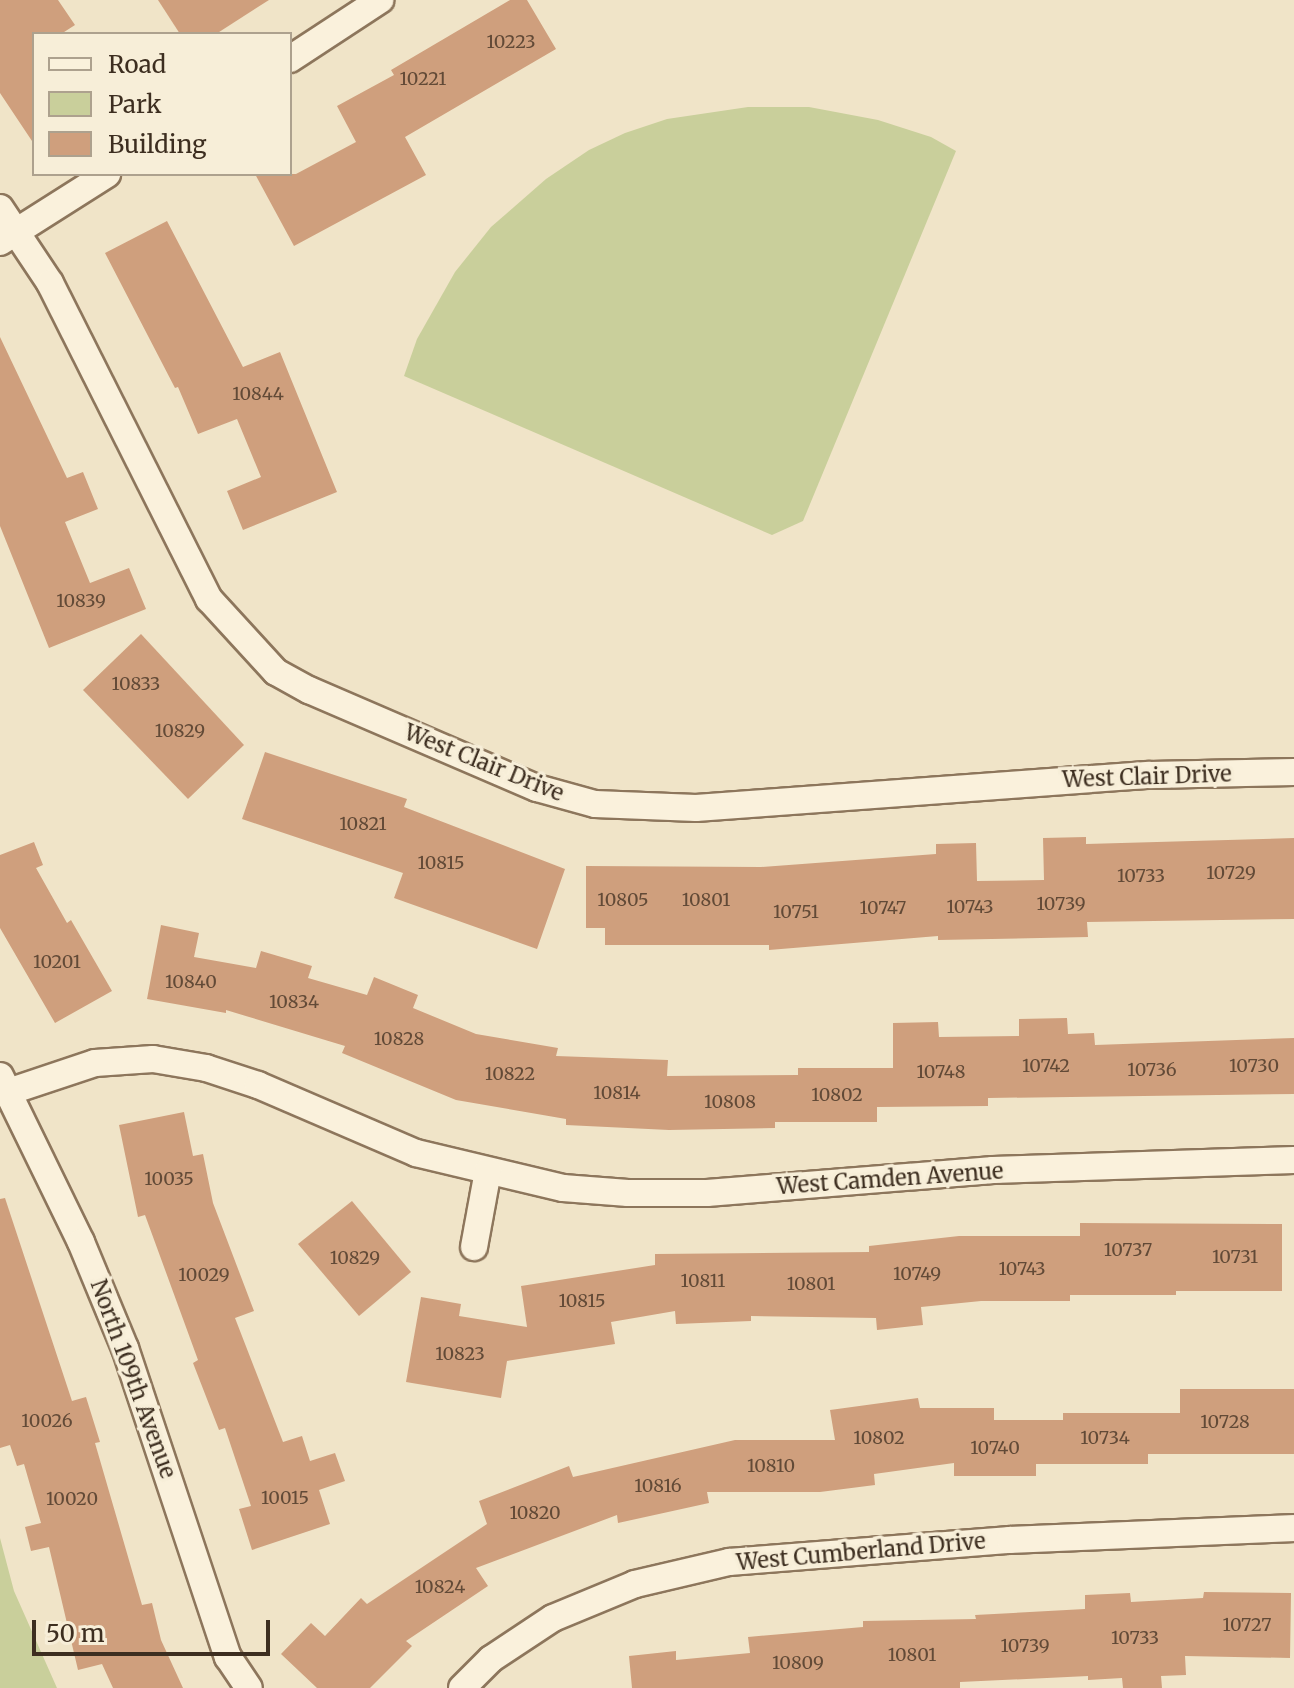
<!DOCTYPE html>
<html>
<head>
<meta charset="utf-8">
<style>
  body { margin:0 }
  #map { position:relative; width:1294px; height:1688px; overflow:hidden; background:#f0e4c8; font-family:Merriweather,serif }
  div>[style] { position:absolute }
  .green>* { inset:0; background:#c9cf9b }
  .building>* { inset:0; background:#cf9f7d }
  .roads { filter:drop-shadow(2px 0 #8d765c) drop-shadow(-2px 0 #8d765c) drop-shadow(0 2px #8d765c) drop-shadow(0 -2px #8d765c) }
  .minor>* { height:26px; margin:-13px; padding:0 13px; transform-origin:13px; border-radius:13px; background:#faf1dc }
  span { translate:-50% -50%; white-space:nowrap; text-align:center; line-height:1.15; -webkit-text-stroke:7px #f7eed8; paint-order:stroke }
  .number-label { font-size:18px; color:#624a37 }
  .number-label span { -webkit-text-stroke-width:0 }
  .street-label { font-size:22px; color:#3d2e20 }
  .legend { position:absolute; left:32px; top:32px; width:260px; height:144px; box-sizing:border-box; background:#f7eed8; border:2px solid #ada18e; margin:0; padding:10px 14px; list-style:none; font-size:24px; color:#3d2e20 }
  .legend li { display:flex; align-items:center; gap:16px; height:40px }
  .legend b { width:40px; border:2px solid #ada18e }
  .scale { position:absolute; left:32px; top:1620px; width:238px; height:36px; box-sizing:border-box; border:4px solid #3d2e20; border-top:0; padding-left:10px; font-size:24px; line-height:28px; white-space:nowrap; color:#3d2e20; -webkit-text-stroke:6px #f7eed8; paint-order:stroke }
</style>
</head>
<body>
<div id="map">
  <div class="green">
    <div style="clip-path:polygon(748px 107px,809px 107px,878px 120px,931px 137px,956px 151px,803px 521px,772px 535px,404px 376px,417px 339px,455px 272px,491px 227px,546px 179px,589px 150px,625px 133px,667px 119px)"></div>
    <div style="clip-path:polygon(0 1538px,14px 1591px,57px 1688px,0 1688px)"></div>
  </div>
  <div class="building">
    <div style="clip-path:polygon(0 0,58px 0,75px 25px,61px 34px,34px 34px,34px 144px,0 93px)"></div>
    <div style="clip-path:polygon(158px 0,269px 0,216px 34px,180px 34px)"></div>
    <div style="clip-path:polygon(510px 0,527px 0,556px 49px,405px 137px,426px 175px,294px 246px,255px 174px,296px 174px,356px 142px,337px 106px,394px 75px,391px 70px)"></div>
    <div style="clip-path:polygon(167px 221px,243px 367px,280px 352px,337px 492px,243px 530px,227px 491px,261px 477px,237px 419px,198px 434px,178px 387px,175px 388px,105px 253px)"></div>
    <div style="clip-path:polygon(0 337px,67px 478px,83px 472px,98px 509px,65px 522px,90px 583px,129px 568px,146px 609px,49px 648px,0 526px)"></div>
    <div style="clip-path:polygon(141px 634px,244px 745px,188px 799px,83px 690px)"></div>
    <div style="clip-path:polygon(265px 752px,407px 799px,404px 807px,565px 869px,537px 949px,394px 898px,403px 873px,242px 819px)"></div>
    <div style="clip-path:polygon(1086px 837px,1086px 844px,1294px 838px,1294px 919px,1087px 922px,1088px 937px,938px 940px,938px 936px,769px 950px,769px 945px,605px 945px,605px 928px,586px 928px,586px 866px,761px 867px,936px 854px,936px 844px,976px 843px,977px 881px,1044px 880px,1043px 838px)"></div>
    <div style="clip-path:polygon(34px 842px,43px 865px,36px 868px,67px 923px,71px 920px,112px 991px,55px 1023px,0 928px,0 855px)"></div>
    <div style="clip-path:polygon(161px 925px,199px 933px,194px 957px,256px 968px,261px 951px,312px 966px,308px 978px,367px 995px,374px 977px,418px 995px,413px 1008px,476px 1034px,558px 1048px,556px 1056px,668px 1060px,667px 1076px,798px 1075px,798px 1068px,893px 1068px,893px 1023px,938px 1022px,939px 1037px,1019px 1036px,1019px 1019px,1067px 1018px,1068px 1034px,1094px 1033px,1095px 1045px,1294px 1038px,1294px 1094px,988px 1098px,988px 1106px,877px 1107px,877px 1122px,775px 1122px,775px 1128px,669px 1130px,566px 1125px,566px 1119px,456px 1100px,342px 1053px,345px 1046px,226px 1010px,226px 1013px,147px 999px)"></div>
    <div style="clip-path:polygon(184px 1112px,193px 1156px,203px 1154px,213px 1203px,254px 1311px,235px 1318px,283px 1442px,302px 1436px,310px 1461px,335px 1453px,345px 1481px,319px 1490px,330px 1524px,252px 1550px,239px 1509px,251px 1506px,225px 1428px,219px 1430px,193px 1363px,198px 1360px,145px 1215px,138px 1217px,119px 1125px)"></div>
    <div style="clip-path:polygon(5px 1198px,72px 1401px,86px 1397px,100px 1442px,95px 1443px,142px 1605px,152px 1603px,161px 1640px,183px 1688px,113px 1688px,102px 1664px,78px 1670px,49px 1547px,31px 1551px,25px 1527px,41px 1523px,24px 1464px,17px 1466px,10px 1445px,0 1448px,0 1199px)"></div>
    <div style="clip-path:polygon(352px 1201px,411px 1272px,359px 1316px,298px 1244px)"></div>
    <div style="clip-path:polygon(1080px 1223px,1282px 1224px,1282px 1291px,1176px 1291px,1176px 1295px,1070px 1295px,1070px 1301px,981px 1301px,921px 1307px,923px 1325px,877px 1330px,876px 1318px,751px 1316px,751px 1321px,676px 1324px,675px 1311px,611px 1322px,615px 1344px,507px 1361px,501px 1398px,406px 1382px,421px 1297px,461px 1304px,459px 1316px,527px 1327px,521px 1286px,655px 1265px,655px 1254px,869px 1252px,869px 1246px,959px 1236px,1080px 1236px)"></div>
    <div style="clip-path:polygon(1180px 1389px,1294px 1389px,1294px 1454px,1148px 1454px,1148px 1464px,1036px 1464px,1036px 1476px,954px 1476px,954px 1463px,874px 1474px,875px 1485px,820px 1492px,707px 1492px,709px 1503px,618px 1523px,617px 1515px,476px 1568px,488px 1586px,406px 1641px,412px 1646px,370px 1688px,317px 1688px,281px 1654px,311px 1623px,325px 1636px,361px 1598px,367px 1604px,487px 1524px,479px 1501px,569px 1466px,573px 1477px,735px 1440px,835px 1440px,830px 1410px,918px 1398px,920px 1408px,994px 1408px,994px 1420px,1063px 1420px,1063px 1413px,1180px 1413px)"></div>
    <div style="clip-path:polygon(1204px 1592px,1291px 1593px,1290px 1658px,1185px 1656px,1186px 1675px,1161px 1676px,1162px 1688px,1123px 1688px,1122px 1678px,1088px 1680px,1088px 1676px,960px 1682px,960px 1688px,632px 1688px,629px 1656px,676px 1651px,676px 1660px,750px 1653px,748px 1637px,863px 1627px,863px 1621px,976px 1619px,975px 1615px,1085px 1609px,1085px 1595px,1130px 1593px,1131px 1602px,1203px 1598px)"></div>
  </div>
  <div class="roads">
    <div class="minor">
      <div style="left:290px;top:59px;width:108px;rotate:-33.2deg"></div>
      <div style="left:0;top:208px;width:90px;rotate:56.3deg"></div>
      <div style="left:50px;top:283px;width:354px;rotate:63.3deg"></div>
      <div style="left:209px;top:599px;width:99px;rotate:47.5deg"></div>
      <div style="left:276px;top:672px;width:38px;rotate:29deg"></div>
      <div style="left:309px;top:690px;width:248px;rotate:23.3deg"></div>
      <div style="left:537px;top:788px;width:60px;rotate:15.4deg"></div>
      <div style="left:595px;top:804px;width:101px;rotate:2.3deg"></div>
      <div style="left:696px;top:808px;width:455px;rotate:-4.2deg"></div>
      <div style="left:1150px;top:775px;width:144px;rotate:-1.2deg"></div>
      <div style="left:0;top:242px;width:127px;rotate:-32.4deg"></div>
      <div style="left:0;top:1076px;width:185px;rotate:64deg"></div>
      <div style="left:81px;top:1242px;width:115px;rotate:67.5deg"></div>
      <div style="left:125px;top:1348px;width:326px;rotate:71.6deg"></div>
      <div style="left:228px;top:1657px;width:37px;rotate:56deg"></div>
      <div style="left:8px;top:1092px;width:92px;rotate:-18.4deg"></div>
      <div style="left:95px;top:1063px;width:58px;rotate:-3.9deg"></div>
      <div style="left:153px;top:1059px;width:54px;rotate:9.6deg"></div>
      <div style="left:206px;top:1068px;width:55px;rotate:18.1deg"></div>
      <div style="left:258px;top:1085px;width:172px;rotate:23.3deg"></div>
      <div style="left:416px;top:1153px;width:151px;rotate:13.4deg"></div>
      <div style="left:563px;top:1188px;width:65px;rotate:4.4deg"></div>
      <div style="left:628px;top:1193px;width:79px"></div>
      <div style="left:707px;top:1193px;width:287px;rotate:-4.6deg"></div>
      <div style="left:993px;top:1170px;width:301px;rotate:-1.9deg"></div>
      <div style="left:474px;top:1247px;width:77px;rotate:-79.6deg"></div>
      <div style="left:462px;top:1688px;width:41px;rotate:-45deg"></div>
      <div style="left:491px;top:1659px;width:74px;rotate:-33.5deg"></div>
      <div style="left:553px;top:1618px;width:89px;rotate:-22.5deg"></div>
      <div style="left:635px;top:1584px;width:97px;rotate:-13.2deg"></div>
      <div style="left:729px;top:1562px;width:282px;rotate:-4.5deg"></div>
      <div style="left:1010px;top:1540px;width:284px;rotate:-2.4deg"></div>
    </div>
  </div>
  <div class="number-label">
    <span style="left:511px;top:42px">10223</span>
    <span style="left:423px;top:79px">10221</span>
    <span style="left:258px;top:394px">10844</span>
    <span style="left:81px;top:601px">10839</span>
    <span style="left:136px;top:684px">10833</span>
    <span style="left:180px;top:731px">10829</span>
    <span style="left:363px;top:824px">10821</span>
    <span style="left:441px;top:863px">10815</span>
    <span style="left:1231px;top:873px">10729</span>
    <span style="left:1141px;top:876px">10733</span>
    <span style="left:623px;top:900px">10805</span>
    <span style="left:706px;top:900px">10801</span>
    <span style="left:1061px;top:904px">10739</span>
    <span style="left:970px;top:907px">10743</span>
    <span style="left:883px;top:908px">10747</span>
    <span style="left:796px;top:912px">10751</span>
    <span style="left:57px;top:962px">10201</span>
    <span style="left:191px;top:982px">10840</span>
    <span style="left:294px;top:1002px">10834</span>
    <span style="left:399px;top:1039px">10828</span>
    <span style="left:1046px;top:1066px">10742</span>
    <span style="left:1254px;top:1066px">10730</span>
    <span style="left:1152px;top:1070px">10736</span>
    <span style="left:941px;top:1072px">10748</span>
    <span style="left:510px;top:1074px">10822</span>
    <span style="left:617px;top:1093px">10814</span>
    <span style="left:837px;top:1095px">10802</span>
    <span style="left:730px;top:1102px">10808</span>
    <span style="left:169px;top:1179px">10035</span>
    <span style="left:1128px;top:1250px">10737</span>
    <span style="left:1235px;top:1257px">10731</span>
    <span style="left:355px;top:1258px">10829</span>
    <span style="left:1022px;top:1269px">10743</span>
    <span style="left:917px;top:1274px">10749</span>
    <span style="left:204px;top:1275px">10029</span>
    <span style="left:703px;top:1281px">10811</span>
    <span style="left:811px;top:1284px">10801</span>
    <span style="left:582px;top:1301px">10815</span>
    <span style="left:460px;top:1354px">10823</span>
    <span style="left:47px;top:1421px">10026</span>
    <span style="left:1225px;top:1422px">10728</span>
    <span style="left:879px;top:1438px">10802</span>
    <span style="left:1105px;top:1438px">10734</span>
    <span style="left:995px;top:1448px">10740</span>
    <span style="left:771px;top:1466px">10810</span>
    <span style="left:658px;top:1486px">10816</span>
    <span style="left:285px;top:1498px">10015</span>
    <span style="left:72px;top:1499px">10020</span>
    <span style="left:535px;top:1513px">10820</span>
    <span style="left:440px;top:1587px">10824</span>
    <span style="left:1247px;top:1625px">10727</span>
    <span style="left:1135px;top:1638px">10733</span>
    <span style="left:1025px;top:1646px">10739</span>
    <span style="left:912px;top:1655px">10801</span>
    <span style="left:798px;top:1663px">10809</span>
  </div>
  <div class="street-label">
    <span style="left:484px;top:763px;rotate:22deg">West Clair Drive</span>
    <span style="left:1147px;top:777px;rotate:-2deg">West Clair Drive</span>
    <span style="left:890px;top:1179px;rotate:-4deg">West Camden Avenue</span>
    <span style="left:133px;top:1379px;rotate:70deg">North 109th Avenue</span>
    <span style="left:861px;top:1552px;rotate:-5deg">West Cumberland Drive</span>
  </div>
  <ul class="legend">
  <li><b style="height:10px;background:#faf1dc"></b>Road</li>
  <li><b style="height:22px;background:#c9cf9b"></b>Park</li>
  <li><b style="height:22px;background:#cf9f7d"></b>Building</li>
  </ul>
  <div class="scale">50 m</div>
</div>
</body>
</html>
